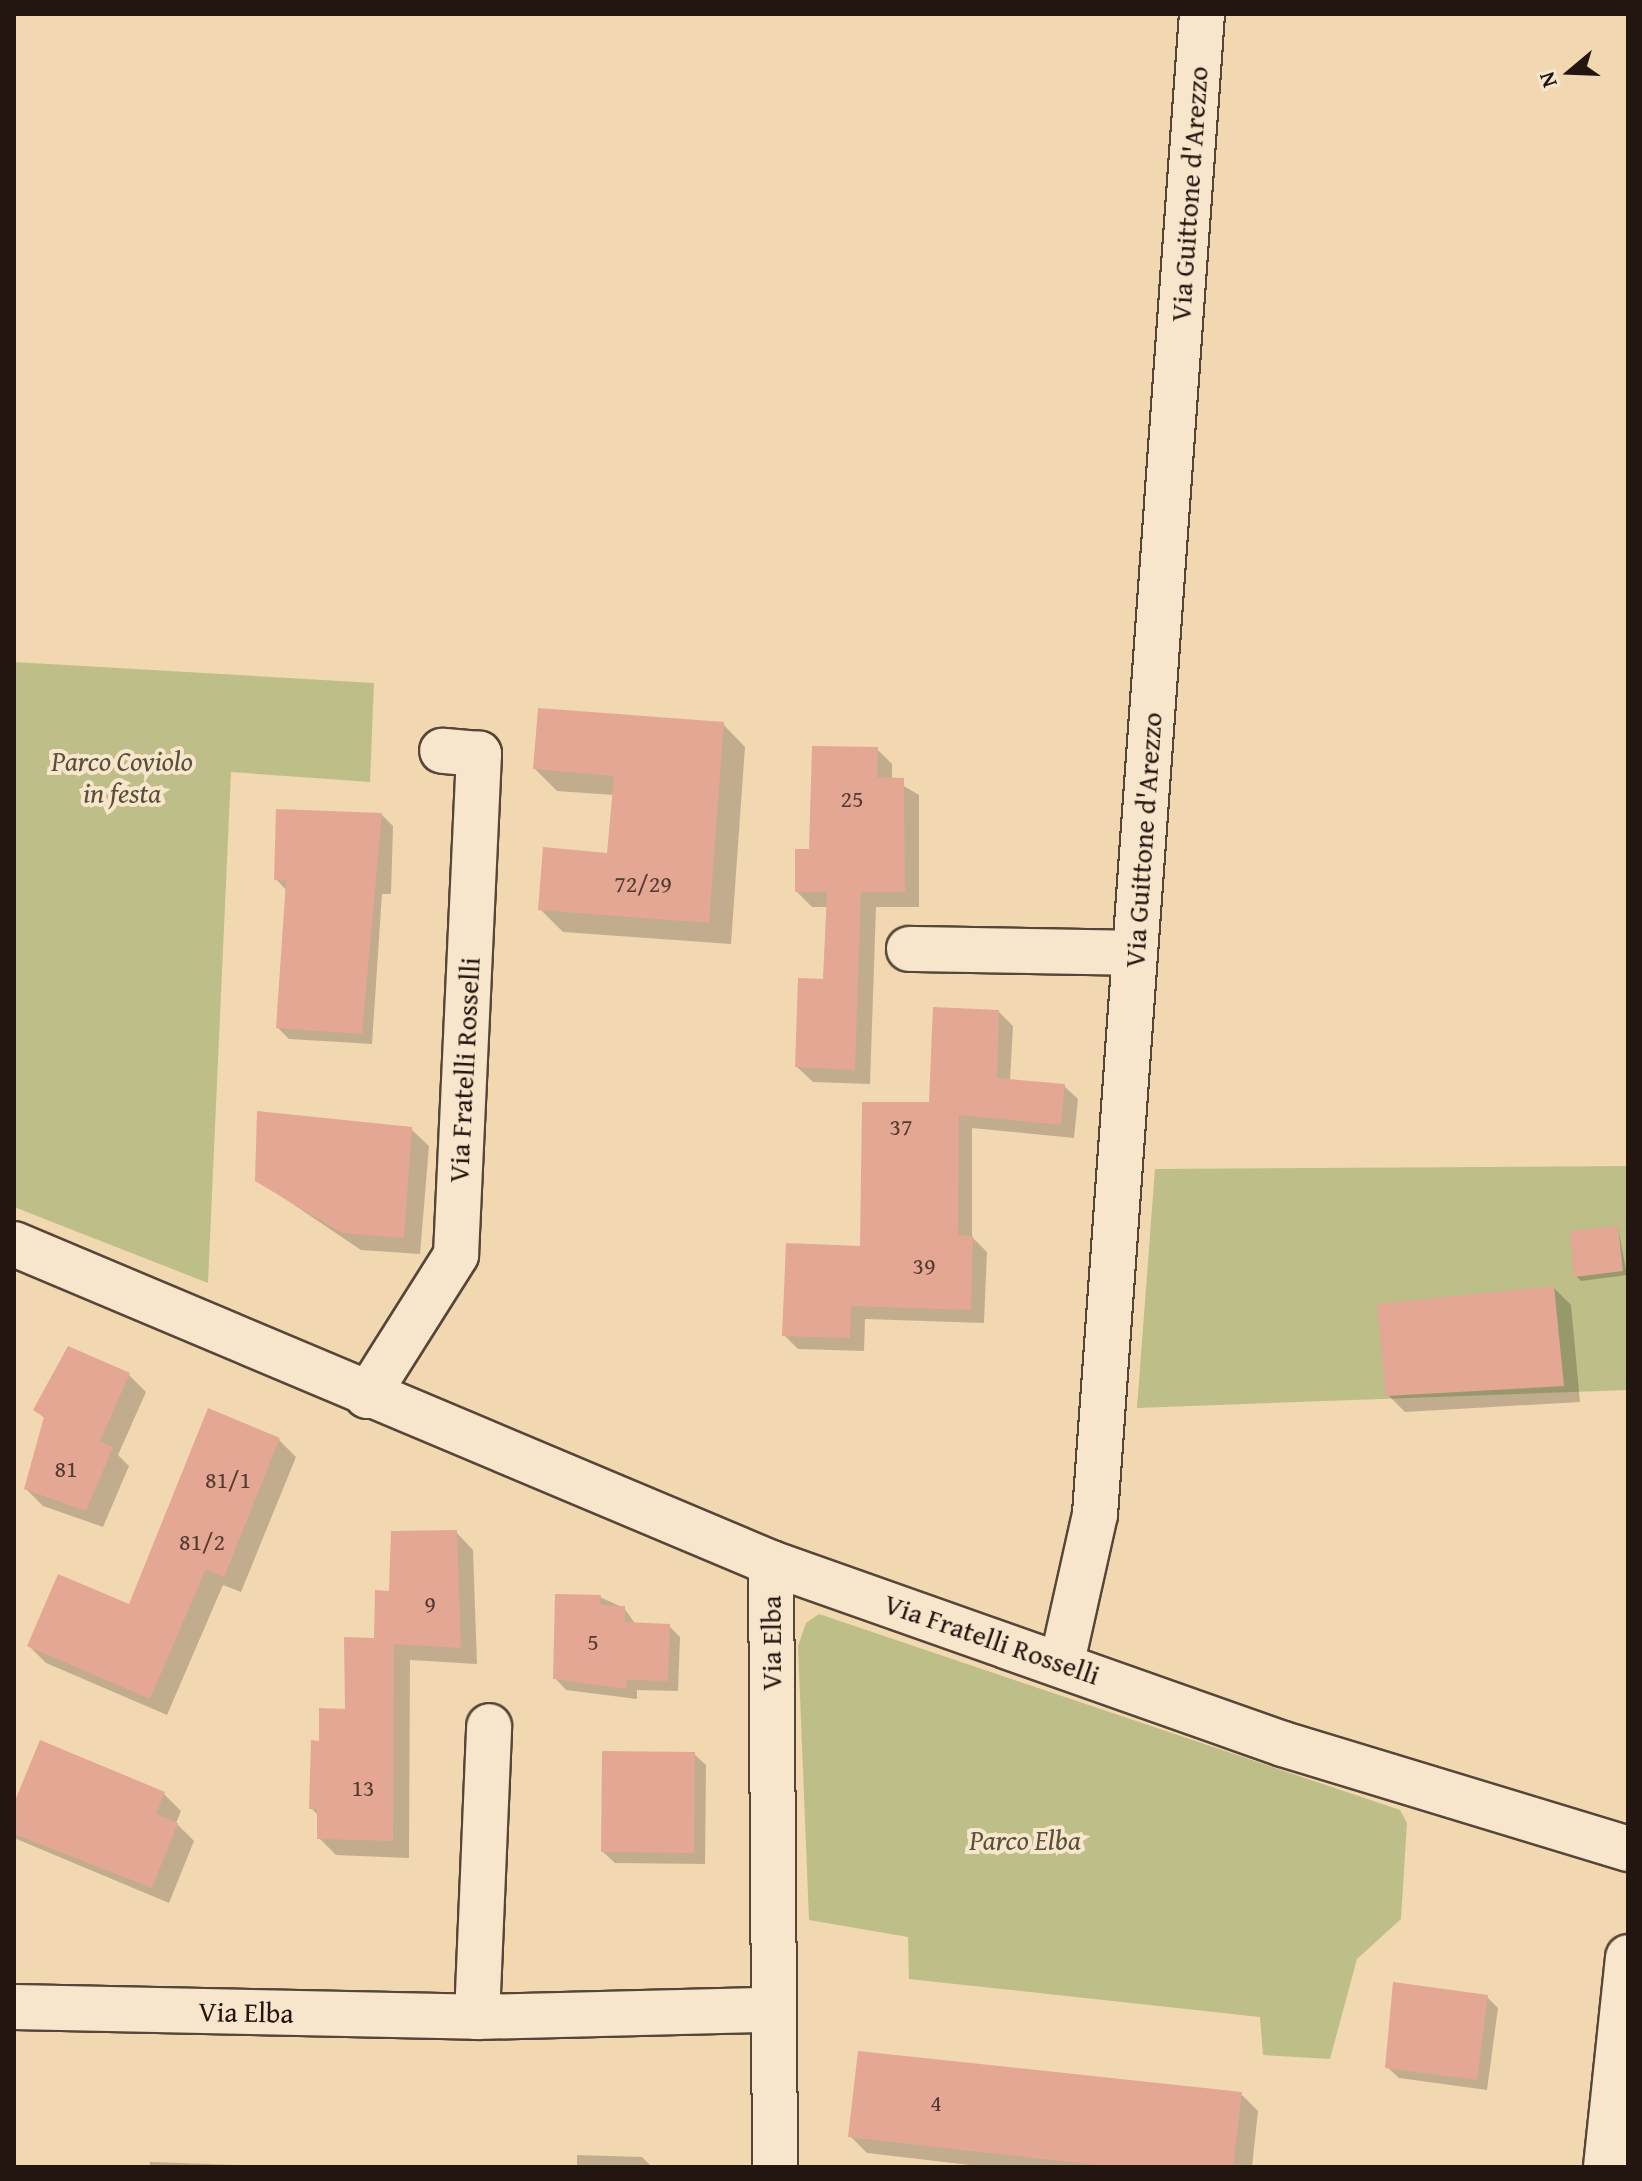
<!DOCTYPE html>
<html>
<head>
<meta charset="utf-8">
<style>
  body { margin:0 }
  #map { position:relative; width:1642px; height:2181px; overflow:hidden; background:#f2d8b1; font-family:"Gentium Book Plus",serif }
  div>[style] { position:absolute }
  .green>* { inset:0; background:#bebe89 }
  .shadow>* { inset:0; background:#0003 }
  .building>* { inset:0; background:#e3a793 }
  .roads { filter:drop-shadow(2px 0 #574638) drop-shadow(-2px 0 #574638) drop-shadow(0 2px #574638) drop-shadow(0 -2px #574638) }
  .minor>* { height:44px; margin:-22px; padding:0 22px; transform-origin:22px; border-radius:22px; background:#f7e6cc }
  span { translate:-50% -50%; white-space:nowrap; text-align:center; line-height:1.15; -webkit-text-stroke:8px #f7e6cc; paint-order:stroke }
  .number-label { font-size:24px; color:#533a30 }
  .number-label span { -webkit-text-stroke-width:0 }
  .street-label { font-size:28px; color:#23150f }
  .park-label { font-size:28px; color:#59503a; font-style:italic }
  .frame { position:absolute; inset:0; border:16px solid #23150f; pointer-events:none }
  .north { position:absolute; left:1530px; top:32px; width:80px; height:80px; -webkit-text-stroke:6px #f7e6cc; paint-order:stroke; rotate:251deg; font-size:22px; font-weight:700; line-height:32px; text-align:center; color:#23150f }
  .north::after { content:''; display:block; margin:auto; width:28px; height:36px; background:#23150f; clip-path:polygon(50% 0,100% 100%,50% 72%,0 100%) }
</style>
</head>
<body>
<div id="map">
  <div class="green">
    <div style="clip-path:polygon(14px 662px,374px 683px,370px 782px,231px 772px,208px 1283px,14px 1207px)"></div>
    <div style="clip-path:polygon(1628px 1166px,1628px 1390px,1137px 1408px,1155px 1169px)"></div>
    <div style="clip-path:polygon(819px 1614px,1400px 1810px,1407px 1823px,1401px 1919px,1357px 1959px,1330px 2059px,1263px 2055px,1260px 2017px,909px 1979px,908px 1937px,809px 1920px,798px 1646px,806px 1623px)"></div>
  </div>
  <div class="shadow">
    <div style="clip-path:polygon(723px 724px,745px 747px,731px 944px,563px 932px,540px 909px,609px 855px,614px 795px,557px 791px,535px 769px)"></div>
    <div style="clip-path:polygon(877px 749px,892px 764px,892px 779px,919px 795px,919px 907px,876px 907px,870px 1084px,813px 1082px,797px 1067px,825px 981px,828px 907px,812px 907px,797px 892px,811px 851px)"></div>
    <div style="clip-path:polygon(382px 815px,393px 826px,391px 894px,382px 894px,372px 1044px,289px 1039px,278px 1028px,287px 891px,276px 879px)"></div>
    <div style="clip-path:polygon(999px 1012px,1013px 1026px,1010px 1081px,1064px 1086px,1078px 1099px,1074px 1138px,972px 1128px,972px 1237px,987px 1252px,984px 1323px,865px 1319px,864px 1351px,798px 1349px,784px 1335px,862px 1248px,931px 1104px)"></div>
    <div style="clip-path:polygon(411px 1129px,429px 1146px,420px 1254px,361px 1250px,257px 1180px)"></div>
    <div style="clip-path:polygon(1618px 1228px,1627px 1275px,1581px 1281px,1576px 1276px)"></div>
    <div style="clip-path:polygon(1554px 1288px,1571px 1305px,1580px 1402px,1405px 1412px,1388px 1395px)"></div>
    <div style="clip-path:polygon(129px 1375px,146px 1392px,118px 1455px,129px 1466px,103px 1527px,43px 1506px,26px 1489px,45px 1419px,36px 1410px)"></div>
    <div style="clip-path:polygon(279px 1440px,296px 1457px,241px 1592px,223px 1585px,167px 1715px,46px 1663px,29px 1646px,130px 1607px)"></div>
    <div style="clip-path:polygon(456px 1532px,473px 1550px,477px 1664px,410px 1660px,409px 1858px,336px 1855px,319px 1838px,319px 1816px,311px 1808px,321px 1743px,347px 1711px,391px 1593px)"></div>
    <div style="clip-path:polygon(600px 1597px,624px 1608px,636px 1625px,669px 1626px,680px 1637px,678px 1691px,637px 1690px,637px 1699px,566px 1690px,555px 1678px)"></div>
    <div style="clip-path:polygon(694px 1754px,706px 1765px,705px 1864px,615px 1863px,603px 1852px)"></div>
    <div style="clip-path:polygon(164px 1794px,181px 1811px,176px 1823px,194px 1841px,169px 1903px,14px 1838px,14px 1810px)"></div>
    <div style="clip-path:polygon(1487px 1997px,1498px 2008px,1487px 2090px,1399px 2078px,1387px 2067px)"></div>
    <div style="clip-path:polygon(1241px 2094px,1258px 2111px,1252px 2167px,987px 2167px,867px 2153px,850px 2136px)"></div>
    <div style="clip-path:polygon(577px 2155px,642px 2157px,652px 2167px,577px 2167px)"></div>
    <div style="clip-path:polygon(150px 2162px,304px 2167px,150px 2167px)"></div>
  </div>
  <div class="building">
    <div style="clip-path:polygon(538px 708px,724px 722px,709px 923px,538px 910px,543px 847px,607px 853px,614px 776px,533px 769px)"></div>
    <div style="clip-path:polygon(812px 746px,878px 747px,877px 777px,904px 778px,905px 892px,861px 892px,855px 1070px,795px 1067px,798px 978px,823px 979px,827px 892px,795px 892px,795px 849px,809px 849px)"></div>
    <div style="clip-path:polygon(276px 809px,382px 813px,362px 1034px,276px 1028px,286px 881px,274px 880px)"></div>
    <div style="clip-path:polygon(933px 1007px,999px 1010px,997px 1078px,1065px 1084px,1061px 1125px,959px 1115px,958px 1235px,973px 1236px,971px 1310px,851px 1306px,850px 1338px,782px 1336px,786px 1243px,860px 1246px,862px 1102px,929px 1102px)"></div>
    <div style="clip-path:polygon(257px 1111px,412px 1127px,404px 1238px,342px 1233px,255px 1181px)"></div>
    <div style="clip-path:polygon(1618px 1226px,1623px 1271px,1574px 1277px,1570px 1231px)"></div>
    <div style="clip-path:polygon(1554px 1286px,1564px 1386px,1386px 1396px,1377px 1304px)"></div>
    <div style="clip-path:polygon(68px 1346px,130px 1373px,100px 1441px,113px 1447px,86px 1511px,24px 1489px,44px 1417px,33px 1410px)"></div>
    <div style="clip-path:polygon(208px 1408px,280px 1438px,224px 1577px,206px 1569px,150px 1699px,27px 1646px,58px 1574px,129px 1604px)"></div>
    <div style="clip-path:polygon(457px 1530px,461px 1648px,394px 1644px,393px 1841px,317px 1839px,317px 1809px,309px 1809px,311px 1740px,319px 1741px,319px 1708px,345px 1709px,344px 1637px,374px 1638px,375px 1590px,389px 1591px,391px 1531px)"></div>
    <div style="clip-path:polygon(555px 1594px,601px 1595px,600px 1605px,625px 1606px,625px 1622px,670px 1624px,668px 1681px,627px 1680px,626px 1689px,553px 1679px)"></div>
    <div style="clip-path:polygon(40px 1740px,165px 1792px,156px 1814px,178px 1823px,152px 1888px,14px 1834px,14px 1803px)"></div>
    <div style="clip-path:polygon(602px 1751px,695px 1752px,694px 1853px,601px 1852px)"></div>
    <div style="clip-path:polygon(1393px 1982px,1488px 1995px,1477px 2080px,1385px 2068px)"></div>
    <div style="clip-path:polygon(858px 2051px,1242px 2092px,1233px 2167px,1114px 2167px,848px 2137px)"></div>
  </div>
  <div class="roads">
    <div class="minor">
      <div style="left:909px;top:949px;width:226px;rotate:1deg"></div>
      <div style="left:14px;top:1244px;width:821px;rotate:22.85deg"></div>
      <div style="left:771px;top:1563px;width:543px;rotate:19.47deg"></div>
      <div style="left:1283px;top:1744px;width:361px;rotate:16.9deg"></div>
      <div style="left:367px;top:1396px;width:167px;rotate:-57.7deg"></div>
      <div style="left:456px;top:1255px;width:502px;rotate:-87.37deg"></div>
      <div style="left:479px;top:754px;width:37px;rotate:-175deg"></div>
      <div style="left:771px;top:1563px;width:604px;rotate:89.62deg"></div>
      <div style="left:1062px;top:1662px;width:152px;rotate:-77.4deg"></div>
      <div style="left:1095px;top:1514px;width:1504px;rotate:-85.92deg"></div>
      <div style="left:14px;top:2007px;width:463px;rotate:1.2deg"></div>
      <div style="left:477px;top:2017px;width:293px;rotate:-1.4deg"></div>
      <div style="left:477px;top:2017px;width:291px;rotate:-87.6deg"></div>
      <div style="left:1606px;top:2167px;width:211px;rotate:-84deg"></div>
    </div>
  </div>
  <div class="number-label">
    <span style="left:852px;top:799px">25</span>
    <span style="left:643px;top:884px">72/29</span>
    <span style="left:901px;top:1127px">37</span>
    <span style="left:924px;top:1266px">39</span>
    <span style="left:66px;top:1469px">81</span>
    <span style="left:228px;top:1480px">81/1</span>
    <span style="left:202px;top:1542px">81/2</span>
    <span style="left:430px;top:1604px">9</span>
    <span style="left:593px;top:1642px">5</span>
    <span style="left:363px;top:1788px">13</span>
    <span style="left:936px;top:2103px">4</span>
  </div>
  <div class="street-label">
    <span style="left:1189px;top:194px;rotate:-86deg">Via Guittone d'Arezzo</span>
    <span style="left:1143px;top:840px;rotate:-86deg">Via Guittone d'Arezzo</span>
    <span style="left:464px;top:1070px;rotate:-87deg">Via Fratelli Rosselli</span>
    <span style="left:992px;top:1639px;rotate:19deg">Via Fratelli Rosselli</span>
    <span style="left:771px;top:1643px;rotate:-90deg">Via Elba</span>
    <span style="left:246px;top:2012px;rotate:1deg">Via Elba</span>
  </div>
  <div class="park-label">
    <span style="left:122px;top:777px">Parco Coviolo<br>in festa</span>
    <span style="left:1025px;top:1840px">Parco Elba</span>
  </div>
  <div class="frame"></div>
  <div class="north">N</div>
</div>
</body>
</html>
